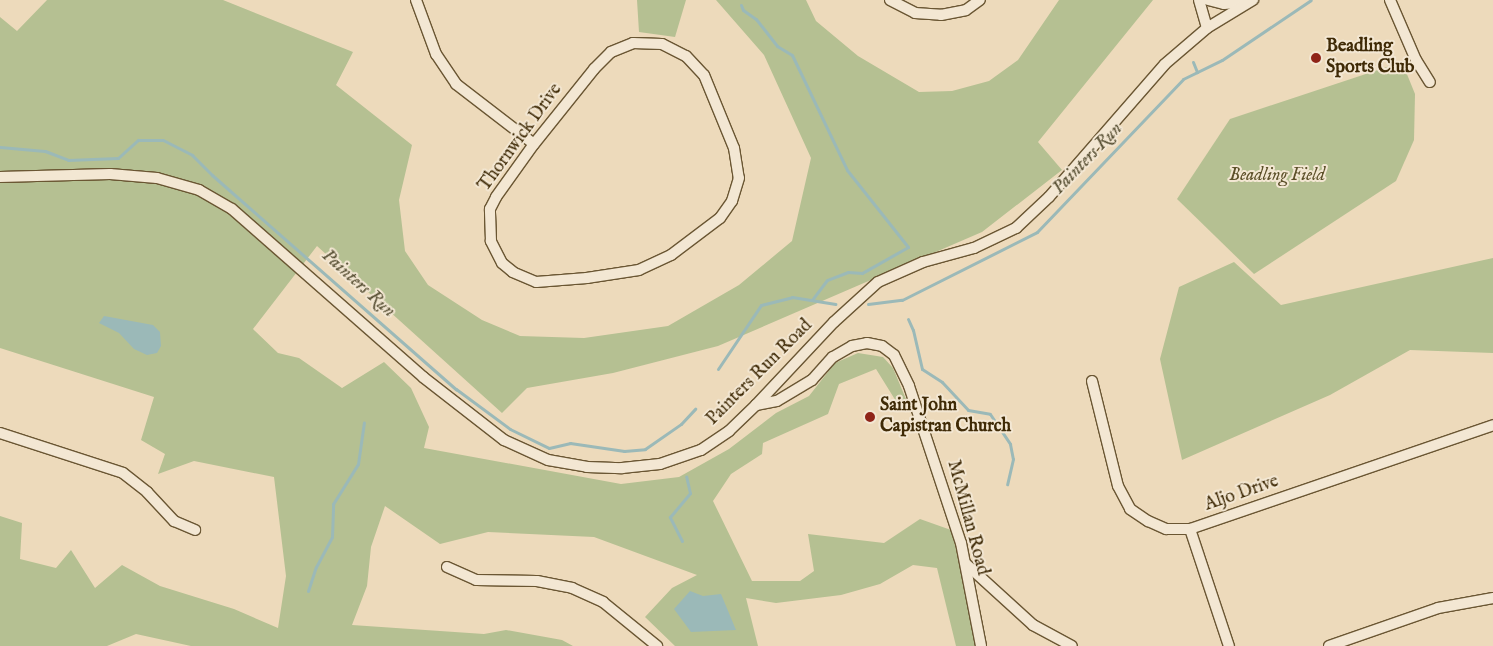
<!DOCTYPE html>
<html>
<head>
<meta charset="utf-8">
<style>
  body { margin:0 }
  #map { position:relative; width:1493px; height:646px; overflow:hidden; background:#eddabb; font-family:"IM FELL English",serif }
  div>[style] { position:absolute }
  .green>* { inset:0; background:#b5c092 }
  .water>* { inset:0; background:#9bb9b8 }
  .stream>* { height:3px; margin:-1.5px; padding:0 1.5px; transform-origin:1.5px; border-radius:1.5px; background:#9bb9b8 }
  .roads { filter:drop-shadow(1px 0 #6a5633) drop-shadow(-1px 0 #6a5633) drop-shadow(0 1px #6a5633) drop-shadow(0 -1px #6a5633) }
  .minor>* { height:10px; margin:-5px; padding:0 5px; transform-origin:5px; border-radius:5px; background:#f3e7d3 }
  .dots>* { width:14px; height:14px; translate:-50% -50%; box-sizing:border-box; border:2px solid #f3e7d3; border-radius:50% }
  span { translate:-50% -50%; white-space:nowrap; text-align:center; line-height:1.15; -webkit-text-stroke:4px #f3e7d3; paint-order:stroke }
  .poi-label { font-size:18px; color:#3f2a06; font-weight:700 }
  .left { translate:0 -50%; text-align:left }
  .street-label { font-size:18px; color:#3f2a06 }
  .park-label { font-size:18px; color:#5c5029; font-style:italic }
  .water-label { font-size:19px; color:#564e32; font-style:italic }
</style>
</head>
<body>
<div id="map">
  <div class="green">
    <div style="clip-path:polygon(47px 0,223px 0,353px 52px,336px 85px,412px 145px,399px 200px,405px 251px,428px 285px,482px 320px,520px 336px,584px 338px,668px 326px,739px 285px,792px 241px,811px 158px,764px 55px,716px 0,806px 0,816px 21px,858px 56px,919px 92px,952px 91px,989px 81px,1018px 60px,1059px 0,1153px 0,1038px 142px,1062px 170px,982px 232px,718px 346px,613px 373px,527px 388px,502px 413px,317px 246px,253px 329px,278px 353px,299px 358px,342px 388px,384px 362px,411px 388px,429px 427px,424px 448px,621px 484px,679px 477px,729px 449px,776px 413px,809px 396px,835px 363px,858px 353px,883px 357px,893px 368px,908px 404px,899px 406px,876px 369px,839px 384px,828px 414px,763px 443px,762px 454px,731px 474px,713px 501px,752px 581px,800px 581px,814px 571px,808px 534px,884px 543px,920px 519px,951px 530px,963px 575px,976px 646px,956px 646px,937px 568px,913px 565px,880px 584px,841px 595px,776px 603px,746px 598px,758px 646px,675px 646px,645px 617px,672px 588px,697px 575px,594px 537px,488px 532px,440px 544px,385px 506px,371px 547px,367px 586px,352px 625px,484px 634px,506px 630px,562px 640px,573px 646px,191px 646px,136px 634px,107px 646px,0 646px,0 516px,22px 523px,20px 559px,56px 568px,71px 550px,95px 588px,122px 565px,160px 586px,234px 609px,278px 628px,286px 576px,274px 477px,194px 461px,158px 474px,165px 454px,141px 440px,154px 397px,0 348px,0 17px,17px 31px)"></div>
    <div style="clip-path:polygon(637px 0,686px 0,675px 37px,639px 32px)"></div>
    <div style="clip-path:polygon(1402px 62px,1415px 94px,1414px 140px,1396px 181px,1254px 274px,1177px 199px,1230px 119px)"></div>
    <div style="clip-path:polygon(1493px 258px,1493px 353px,1410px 350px,1330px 395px,1182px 460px,1160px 359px,1179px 287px,1234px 262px,1281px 305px)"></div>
  </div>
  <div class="water">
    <div style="clip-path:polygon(104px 316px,153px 325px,160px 332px,161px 346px,157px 353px,147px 355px,134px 349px,119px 333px,99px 323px)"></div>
    <div style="clip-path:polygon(690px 591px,703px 596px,721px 594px,736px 630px,691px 632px,674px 609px)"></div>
  </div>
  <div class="stream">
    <div style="left:741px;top:5px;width:5px;rotate:68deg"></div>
    <div style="left:743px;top:10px;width:16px;rotate:35deg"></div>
    <div style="left:756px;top:19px;width:34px;rotate:52deg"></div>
    <div style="left:777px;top:46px;width:17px;rotate:31deg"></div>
    <div style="left:792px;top:55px;width:127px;rotate:64.4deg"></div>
    <div style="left:847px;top:170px;width:98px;rotate:51.6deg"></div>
    <div style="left:908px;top:247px;width:53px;rotate:150.5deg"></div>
    <div style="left:862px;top:273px;width:14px;rotate:-176deg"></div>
    <div style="left:848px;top:272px;width:22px;rotate:159deg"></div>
    <div style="left:827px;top:280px;width:25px;rotate:127deg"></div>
    <div style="left:1193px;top:62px;width:11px;rotate:68deg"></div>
    <div style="left:0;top:147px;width:45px;rotate:5.1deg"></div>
    <div style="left:45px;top:151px;width:25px;rotate:21deg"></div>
    <div style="left:68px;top:160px;width:50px;rotate:-2.3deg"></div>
    <div style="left:118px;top:158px;width:27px;rotate:-42deg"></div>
    <div style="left:138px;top:140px;width:25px"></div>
    <div style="left:163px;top:140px;width:33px;rotate:27deg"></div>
    <div style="left:192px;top:155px;width:28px;rotate:45deg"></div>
    <div style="left:212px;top:175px;width:325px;rotate:41.3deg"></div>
    <div style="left:456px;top:389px;width:67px;rotate:36.5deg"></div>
    <div style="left:510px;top:429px;width:43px;rotate:26deg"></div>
    <div style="left:549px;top:448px;width:22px;rotate:-13deg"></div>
    <div style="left:570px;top:443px;width:55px;rotate:8.4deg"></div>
    <div style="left:624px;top:451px;width:21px;rotate:-5deg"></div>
    <div style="left:645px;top:449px;width:44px;rotate:-34.8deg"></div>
    <div style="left:681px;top:424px;width:21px;rotate:-47deg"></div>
    <div style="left:868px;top:304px;width:34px;rotate:-7deg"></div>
    <div style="left:902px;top:300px;width:151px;rotate:-26.7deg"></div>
    <div style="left:1037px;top:232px;width:211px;rotate:-46.3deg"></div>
    <div style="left:1183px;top:79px;width:43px;rotate:-26deg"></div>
    <div style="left:1222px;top:60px;width:107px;rotate:-34deg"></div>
    <div style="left:908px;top:319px;width:12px;rotate:66deg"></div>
    <div style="left:913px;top:330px;width:40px;rotate:77deg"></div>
    <div style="left:922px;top:369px;width:24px;rotate:33deg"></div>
    <div style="left:942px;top:382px;width:38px;rotate:47deg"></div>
    <div style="left:968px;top:410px;width:22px;rotate:10deg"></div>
    <div style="left:990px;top:414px;width:36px;rotate:56deg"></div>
    <div style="left:1010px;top:444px;width:15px;rotate:79deg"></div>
    <div style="left:1013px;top:459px;width:26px;rotate:103deg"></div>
    <div style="left:718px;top:369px;width:77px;rotate:-56.1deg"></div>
    <div style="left:761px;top:305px;width:32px;rotate:-14deg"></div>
    <div style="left:792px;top:297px;width:44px;rotate:9.2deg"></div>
    <div style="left:682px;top:541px;width:27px;rotate:-117deg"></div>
    <div style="left:670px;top:517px;width:31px;rotate:-50deg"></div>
    <div style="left:690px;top:493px;width:17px;rotate:-103deg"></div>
    <div style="left:308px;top:591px;width:25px;rotate:-72deg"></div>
    <div style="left:316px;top:567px;width:34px;rotate:-62deg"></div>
    <div style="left:332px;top:537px;width:33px;rotate:-88deg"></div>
    <div style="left:333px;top:504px;width:47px;rotate:-58deg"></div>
    <div style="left:358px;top:464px;width:42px;rotate:-81.9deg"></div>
  </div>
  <div class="roads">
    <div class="minor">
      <div style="left:416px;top:0;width:58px;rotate:69.7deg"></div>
      <div style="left:436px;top:54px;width:36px;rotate:56deg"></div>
      <div style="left:456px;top:84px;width:98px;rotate:37.6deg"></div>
      <div style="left:890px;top:0;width:28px;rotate:27deg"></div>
      <div style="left:915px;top:13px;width:26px;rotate:4deg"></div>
      <div style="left:941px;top:15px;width:25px;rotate:-11deg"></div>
      <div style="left:966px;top:10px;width:17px;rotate:-36deg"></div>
      <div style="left:1199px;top:0;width:29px;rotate:74deg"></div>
      <div style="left:1208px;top:0;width:16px;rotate:14deg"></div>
      <div style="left:1224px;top:4px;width:21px;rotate:-5deg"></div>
      <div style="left:1390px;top:0;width:65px;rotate:66.6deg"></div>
      <div style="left:1416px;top:60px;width:26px;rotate:58deg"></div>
      <div style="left:633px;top:43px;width:29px;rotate:2deg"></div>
      <div style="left:662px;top:44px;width:27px;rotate:27deg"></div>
      <div style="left:686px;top:56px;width:26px;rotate:47deg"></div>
      <div style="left:704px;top:75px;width:79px;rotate:67.7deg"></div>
      <div style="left:734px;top:148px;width:30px;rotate:81deg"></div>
      <div style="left:739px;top:178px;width:24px;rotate:107deg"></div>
      <div style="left:732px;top:201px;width:21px;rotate:125deg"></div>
      <div style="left:720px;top:218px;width:61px;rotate:142.9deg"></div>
      <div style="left:671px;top:255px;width:35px;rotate:155deg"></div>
      <div style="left:639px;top:270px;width:53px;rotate:171.3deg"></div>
      <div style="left:587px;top:278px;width:51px;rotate:175.5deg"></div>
      <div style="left:536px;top:282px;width:25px;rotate:-157deg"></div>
      <div style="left:513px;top:272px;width:14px;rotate:-141deg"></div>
      <div style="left:502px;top:263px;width:25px;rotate:-117deg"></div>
      <div style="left:491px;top:241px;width:32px;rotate:-92deg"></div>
      <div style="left:490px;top:209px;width:13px;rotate:-63deg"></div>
      <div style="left:496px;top:197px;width:65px;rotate:-54.4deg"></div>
      <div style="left:534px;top:144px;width:96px;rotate:-51.3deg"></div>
      <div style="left:594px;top:69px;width:24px;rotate:-45deg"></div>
      <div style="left:611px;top:52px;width:24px;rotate:-22deg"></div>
      <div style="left:0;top:177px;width:110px;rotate:-1.6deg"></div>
      <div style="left:110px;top:174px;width:47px;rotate:4.9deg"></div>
      <div style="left:157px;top:178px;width:44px;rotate:15.9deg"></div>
      <div style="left:199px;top:190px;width:38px;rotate:30deg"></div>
      <div style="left:232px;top:209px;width:254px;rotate:41.3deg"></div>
      <div style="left:423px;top:377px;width:103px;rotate:37.9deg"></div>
      <div style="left:504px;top:440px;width:48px;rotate:24.4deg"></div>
      <div style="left:548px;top:460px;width:40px;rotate:10deg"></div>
      <div style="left:587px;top:467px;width:35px;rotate:2deg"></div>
      <div style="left:622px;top:468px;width:38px;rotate:-6deg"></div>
      <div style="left:660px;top:464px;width:43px;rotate:-18.9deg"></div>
      <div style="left:701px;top:450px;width:34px;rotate:-34deg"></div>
      <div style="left:729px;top:431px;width:37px;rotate:-44deg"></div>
      <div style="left:756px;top:405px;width:114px;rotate:-46.8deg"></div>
      <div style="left:834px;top:322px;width:59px;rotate:-42.3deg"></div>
      <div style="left:878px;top:282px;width:49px;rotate:-24deg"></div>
      <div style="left:923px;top:262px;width:53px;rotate:-15.4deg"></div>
      <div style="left:974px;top:248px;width:47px;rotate:-25.5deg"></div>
      <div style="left:1016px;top:228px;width:45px;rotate:-43.2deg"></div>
      <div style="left:1049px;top:197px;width:176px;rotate:-48.9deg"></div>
      <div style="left:1165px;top:64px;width:55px;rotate:-40.6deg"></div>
      <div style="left:1207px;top:28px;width:54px;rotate:-31.3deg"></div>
      <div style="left:1092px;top:381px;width:108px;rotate:76.1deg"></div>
      <div style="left:1118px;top:486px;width:26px;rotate:62deg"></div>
      <div style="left:1130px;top:509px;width:22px;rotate:34deg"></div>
      <div style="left:1148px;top:521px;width:20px;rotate:24deg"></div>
      <div style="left:1166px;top:529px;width:24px"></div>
      <div style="left:1190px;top:529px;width:320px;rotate:-18.9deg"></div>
      <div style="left:756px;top:405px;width:21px;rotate:-11deg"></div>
      <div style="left:777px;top:401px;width:41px;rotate:-31deg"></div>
      <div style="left:812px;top:380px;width:31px;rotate:-48deg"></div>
      <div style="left:833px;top:357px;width:22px;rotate:-30deg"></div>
      <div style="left:852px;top:346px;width:15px;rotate:-11deg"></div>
      <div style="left:867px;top:343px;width:15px;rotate:11deg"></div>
      <div style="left:882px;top:346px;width:15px;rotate:37deg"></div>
      <div style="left:894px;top:355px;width:34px;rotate:64deg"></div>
      <div style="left:909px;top:386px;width:165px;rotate:71.7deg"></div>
      <div style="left:961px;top:543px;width:105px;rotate:79deg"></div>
      <div style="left:0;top:433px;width:129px;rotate:18deg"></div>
      <div style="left:123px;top:473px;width:31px;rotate:38deg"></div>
      <div style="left:147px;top:492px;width:40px;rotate:47deg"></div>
      <div style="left:174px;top:521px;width:23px;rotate:23deg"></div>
      <div style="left:1190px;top:529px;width:123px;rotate:71.6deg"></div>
      <div style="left:966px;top:564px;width:91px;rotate:42.3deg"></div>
      <div style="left:1033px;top:625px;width:44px;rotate:28.3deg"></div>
      <div style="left:447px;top:567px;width:32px;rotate:24deg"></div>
      <div style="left:476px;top:580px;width:61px;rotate:0.9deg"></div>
      <div style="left:537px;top:581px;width:36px;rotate:11deg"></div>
      <div style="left:572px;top:588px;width:34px;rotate:24deg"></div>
      <div style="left:603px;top:602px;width:70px;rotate:39.2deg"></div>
      <div style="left:1329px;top:646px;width:115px;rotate:-19.2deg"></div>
      <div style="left:1438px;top:608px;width:56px;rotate:-10.3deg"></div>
    </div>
  </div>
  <div class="dots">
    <div style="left:1316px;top:58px;background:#8f2418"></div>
    <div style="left:870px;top:417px;background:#8f2418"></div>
  </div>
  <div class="poi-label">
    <span class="left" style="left:1326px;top:58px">Beadling<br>Sports Club</span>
    <span class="left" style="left:880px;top:417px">Saint John<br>Capistran Church</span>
  </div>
  <div class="street-label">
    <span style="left:521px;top:138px;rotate:-54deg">Thornwick Drive</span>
    <span style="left:760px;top:373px;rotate:-45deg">Painters Run Road</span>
    <span style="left:1242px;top:494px;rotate:-19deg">Aljo Drive</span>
    <span style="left:967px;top:518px;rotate:75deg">McMillan Road</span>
  </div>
  <div class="park-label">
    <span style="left:1277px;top:176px">Beadling Field</span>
  </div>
  <div class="water-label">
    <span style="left:1088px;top:159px;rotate:-46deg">Painters Run</span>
    <span style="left:358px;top:284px;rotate:42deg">Painters Run</span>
  </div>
</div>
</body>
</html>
